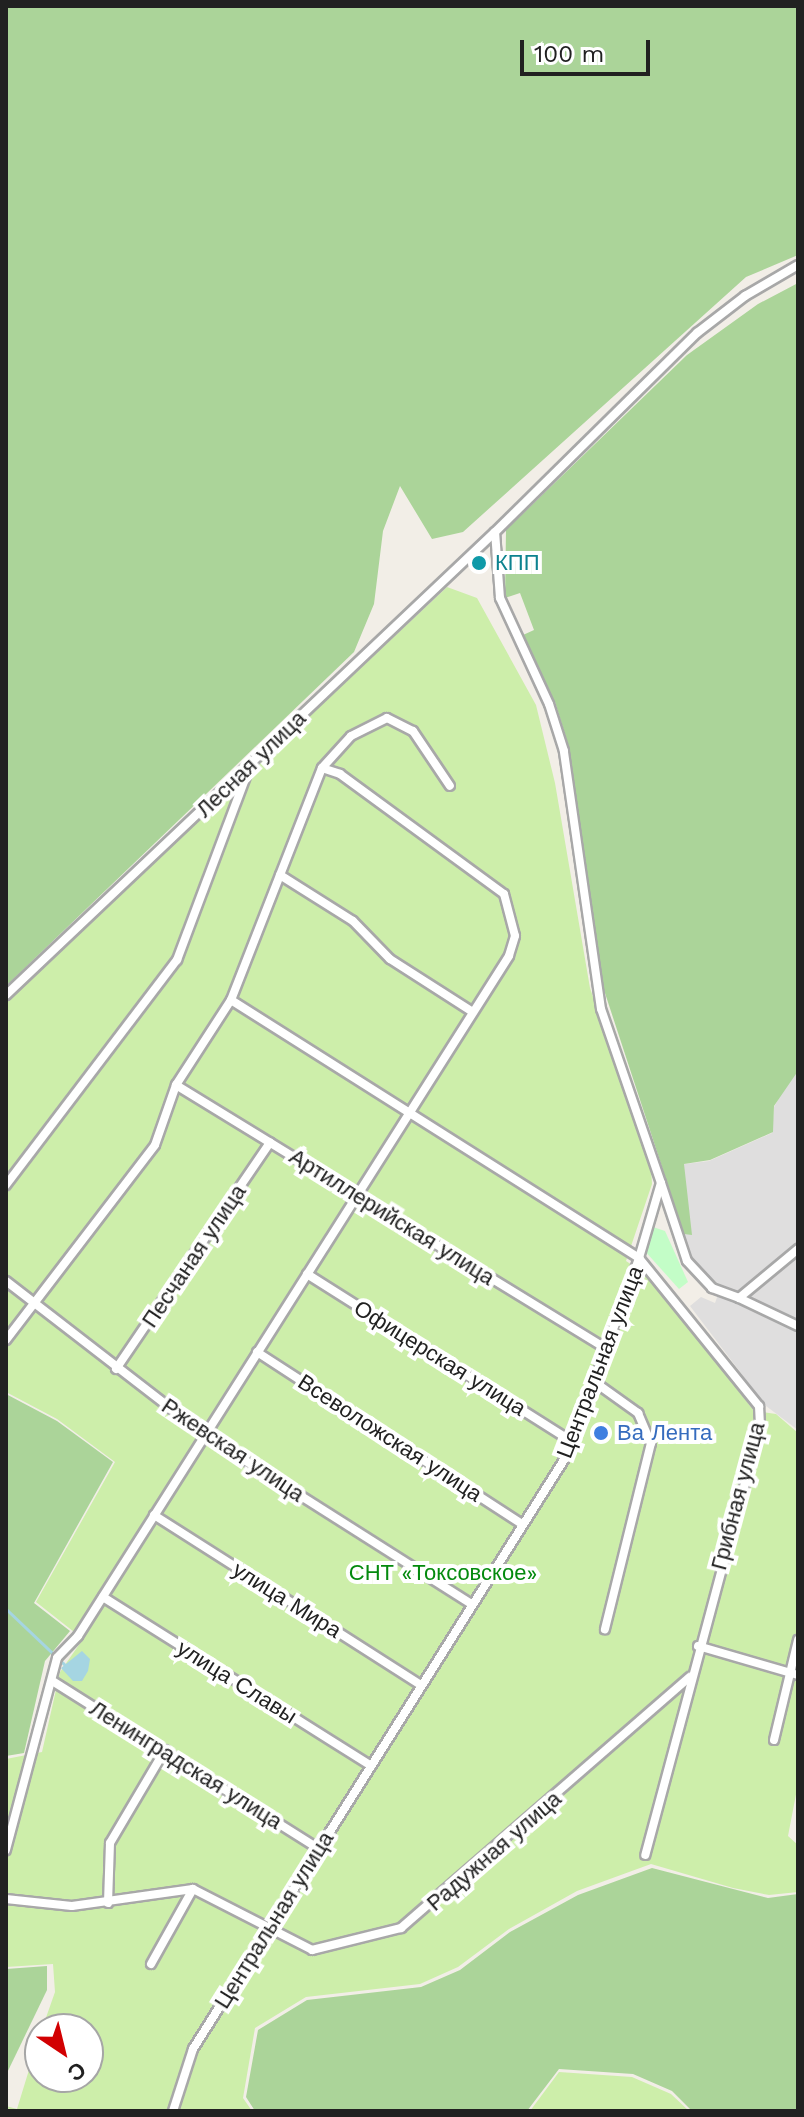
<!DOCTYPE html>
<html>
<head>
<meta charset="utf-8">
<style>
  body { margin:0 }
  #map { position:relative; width:804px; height:2117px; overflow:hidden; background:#f2eee7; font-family:"Work Sans",sans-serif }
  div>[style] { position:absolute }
  .residential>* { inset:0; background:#dfdede }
  .grass>* { inset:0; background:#cdeeaa }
  .forest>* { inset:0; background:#abd499 }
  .park>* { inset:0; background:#c3fdc7 }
  .water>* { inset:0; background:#a5d5e2 }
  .stream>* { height:3px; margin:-1.5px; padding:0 1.5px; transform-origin:1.5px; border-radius:1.5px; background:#a5d5e2 }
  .roads { filter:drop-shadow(2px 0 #a8a8a8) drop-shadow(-2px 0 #a8a8a8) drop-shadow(0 2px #a8a8a8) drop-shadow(0 -2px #a8a8a8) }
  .minor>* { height:8px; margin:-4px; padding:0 4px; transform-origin:4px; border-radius:4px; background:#fff }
  .dots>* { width:22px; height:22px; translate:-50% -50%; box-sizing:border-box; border:4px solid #fff; border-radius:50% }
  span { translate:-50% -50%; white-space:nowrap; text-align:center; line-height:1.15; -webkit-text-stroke:8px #fff; paint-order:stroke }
  .culture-label { font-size:22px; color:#0d838f }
  .left { translate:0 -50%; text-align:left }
  .street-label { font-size:22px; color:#212121 }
  .shop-label { font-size:22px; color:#366cbe }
  .park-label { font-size:22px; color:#048a0e }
  .frame { position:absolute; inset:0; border:8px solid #212121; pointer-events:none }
  .north { position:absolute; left:24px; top:2013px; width:80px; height:80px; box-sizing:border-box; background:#fff; border:2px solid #a6a6a6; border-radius:50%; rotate:145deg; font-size:22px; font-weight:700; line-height:32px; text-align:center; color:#212121 }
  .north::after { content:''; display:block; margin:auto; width:28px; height:36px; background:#d20002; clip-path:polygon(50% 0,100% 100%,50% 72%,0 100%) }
  .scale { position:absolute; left:520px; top:40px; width:130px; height:36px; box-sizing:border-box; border:4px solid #212121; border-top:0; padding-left:10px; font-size:24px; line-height:28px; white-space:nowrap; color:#212121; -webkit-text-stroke:6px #fff; paint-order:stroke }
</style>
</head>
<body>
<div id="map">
  <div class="residential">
    <div style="clip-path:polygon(798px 1064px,798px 1430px,766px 1406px,690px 1306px,701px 1297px,715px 1303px,721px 1286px,692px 1262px,661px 1167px,709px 1161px,772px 1133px,774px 1107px)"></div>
  </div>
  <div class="grass">
    <div style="clip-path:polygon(447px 587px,477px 598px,536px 705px,555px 783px,590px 988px,651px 1168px,652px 1184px,626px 1261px,652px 1278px,754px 1411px,776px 1414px,798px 1433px,798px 1784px,788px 1836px,798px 1845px,798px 1892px,769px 1895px,733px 1888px,651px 1864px,577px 1891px,509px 1929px,458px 1967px,420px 1984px,306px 1997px,255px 2028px,243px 2098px,252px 2111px,6px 2111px,6px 2106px,17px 2109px,40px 2034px,40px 2077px,88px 2077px,88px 2029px,42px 2029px,55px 1992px,53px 1964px,6px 1967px,6px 1759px,42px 1752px,60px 1672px,83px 1639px,36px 1602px,115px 1462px,57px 1419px,6px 1392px,6px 1001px)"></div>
    <div style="clip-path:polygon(559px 2072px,632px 2077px,671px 2094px,689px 2111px,530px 2111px)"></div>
  </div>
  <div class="forest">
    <div style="clip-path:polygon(6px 6px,798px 6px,798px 255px,746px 277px,463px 532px,432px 539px,400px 486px,383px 531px,374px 604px,354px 652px,6px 986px)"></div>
    <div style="clip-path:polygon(798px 283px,798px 1071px,774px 1106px,773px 1132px,710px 1160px,684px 1164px,692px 1235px,684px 1234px,603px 987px,569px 747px,555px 702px,529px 655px,523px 635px,534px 630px,520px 593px,505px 598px,506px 530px,687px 355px,758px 304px)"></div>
    <div style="clip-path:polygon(6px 1394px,57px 1421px,113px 1462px,34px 1603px,70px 1631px,45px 1661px,24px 1753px,6px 1756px)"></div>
    <div style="clip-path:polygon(652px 1868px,768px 1898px,798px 1894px,798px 2111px,692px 2111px,672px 2091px,633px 2074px,559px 2069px,527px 2111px,255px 2111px,246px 2097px,258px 2030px,307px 2000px,421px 1987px,460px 1970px,510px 1932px,578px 1895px)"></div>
    <div style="clip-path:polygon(47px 1966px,47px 1990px,6px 2075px,6px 1969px)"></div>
  </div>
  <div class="park">
    <div style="clip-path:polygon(653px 1227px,665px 1231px,688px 1282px,679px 1289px,644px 1250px)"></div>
  </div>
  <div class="water">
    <div style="clip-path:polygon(82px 1651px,90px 1659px,88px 1671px,82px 1681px,73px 1681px,61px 1668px)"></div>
  </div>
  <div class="stream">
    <div style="left:6px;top:1609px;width:80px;rotate:43.5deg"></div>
  </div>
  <div class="roads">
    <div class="minor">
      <div style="left:322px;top:768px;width:43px;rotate:-47.8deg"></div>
      <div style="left:351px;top:736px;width:40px;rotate:-26.6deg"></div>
      <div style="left:387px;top:718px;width:29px;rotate:27deg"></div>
      <div style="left:413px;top:731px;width:66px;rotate:56.1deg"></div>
      <div style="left:280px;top:875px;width:86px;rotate:32.2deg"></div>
      <div style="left:353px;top:921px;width:53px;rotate:45.8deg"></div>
      <div style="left:390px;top:959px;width:98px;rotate:32.6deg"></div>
      <div style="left:6px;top:995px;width:673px;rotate:-43.44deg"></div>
      <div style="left:495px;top:532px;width:284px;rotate:-44.6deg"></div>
      <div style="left:697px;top:333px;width:61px;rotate:-37.6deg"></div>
      <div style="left:745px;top:296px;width:61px;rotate:-30.3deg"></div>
      <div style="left:231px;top:1000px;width:483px;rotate:32.3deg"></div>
      <div style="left:639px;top:1258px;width:191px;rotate:51deg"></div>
      <div style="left:759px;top:1406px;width:21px;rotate:87deg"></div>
      <div style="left:760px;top:1427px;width:443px;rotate:105deg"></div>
      <div style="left:176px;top:1085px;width:505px;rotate:31.49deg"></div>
      <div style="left:661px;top:1183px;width:82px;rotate:71.6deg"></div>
      <div style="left:687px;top:1261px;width:37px;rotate:47deg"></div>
      <div style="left:712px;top:1288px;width:29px;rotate:20deg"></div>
      <div style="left:739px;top:1298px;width:77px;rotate:-39.7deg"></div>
      <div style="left:6px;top:1185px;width:283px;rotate:-52.8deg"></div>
      <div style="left:177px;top:960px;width:205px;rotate:-69.4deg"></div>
      <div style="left:307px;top:1274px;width:315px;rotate:32.3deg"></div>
      <div style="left:6px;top:1281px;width:252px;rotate:37.7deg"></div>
      <div style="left:205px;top:1435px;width:315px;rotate:32.4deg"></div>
      <div style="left:739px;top:1298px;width:65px;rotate:25.4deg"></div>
      <div style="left:6px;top:1340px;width:245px;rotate:-52.6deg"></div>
      <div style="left:155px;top:1145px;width:64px;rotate:-70.7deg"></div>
      <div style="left:176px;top:1085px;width:101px;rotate:-57.1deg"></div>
      <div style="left:231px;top:1000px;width:249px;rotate:-68.6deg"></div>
      <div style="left:322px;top:768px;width:19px;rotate:18deg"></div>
      <div style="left:340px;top:774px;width:203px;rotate:36.2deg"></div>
      <div style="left:504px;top:894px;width:43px;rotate:75.3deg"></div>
      <div style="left:515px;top:936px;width:21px;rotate:107deg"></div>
      <div style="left:509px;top:956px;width:805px;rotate:122.37deg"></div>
      <div style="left:78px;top:1636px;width:30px;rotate:134deg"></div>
      <div style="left:57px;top:1658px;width:199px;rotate:104.9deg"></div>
      <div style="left:257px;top:1352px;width:317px;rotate:33deg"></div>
      <div style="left:116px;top:1369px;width:274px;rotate:-55.8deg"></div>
      <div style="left:596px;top:1383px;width:52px;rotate:35.5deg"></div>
      <div style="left:638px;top:1413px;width:33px;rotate:67deg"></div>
      <div style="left:651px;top:1443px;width:192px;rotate:103.9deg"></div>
      <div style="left:154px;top:1515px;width:317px;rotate:32.5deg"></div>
      <div style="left:103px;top:1597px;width:317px;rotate:32.2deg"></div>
      <div style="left:698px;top:1646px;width:104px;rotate:16.2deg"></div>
      <div style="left:54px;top:1682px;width:313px;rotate:32.2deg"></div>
      <div style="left:774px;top:1740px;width:103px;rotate:-76.5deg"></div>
      <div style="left:6px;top:1899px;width:66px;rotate:6.1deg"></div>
      <div style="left:72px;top:1906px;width:122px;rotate:-8deg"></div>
      <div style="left:193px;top:1889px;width:134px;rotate:27.1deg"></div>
      <div style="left:312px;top:1950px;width:92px;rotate:-13.9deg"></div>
      <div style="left:401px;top:1928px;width:383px;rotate:-41deg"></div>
      <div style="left:108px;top:1903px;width:60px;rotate:-88.1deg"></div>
      <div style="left:110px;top:1843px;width:108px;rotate:-59.4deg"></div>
      <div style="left:151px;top:1964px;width:86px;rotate:-60.8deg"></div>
      <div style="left:173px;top:2111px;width:65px;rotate:-72.1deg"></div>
      <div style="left:193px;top:2049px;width:702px;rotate:-57.8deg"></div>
      <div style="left:567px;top:1455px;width:210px;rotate:-69.9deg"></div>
      <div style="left:639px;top:1258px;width:78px;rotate:-73.7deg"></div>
      <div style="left:661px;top:1183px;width:184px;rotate:-109deg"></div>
      <div style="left:601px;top:1009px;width:261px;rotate:-98.2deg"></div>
      <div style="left:564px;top:751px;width:49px;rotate:-107.7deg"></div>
      <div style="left:549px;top:704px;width:117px;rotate:-114.8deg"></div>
      <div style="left:500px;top:598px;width:66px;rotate:-94.3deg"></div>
    </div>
  </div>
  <div class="dots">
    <div style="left:479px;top:563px;background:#0f9aa8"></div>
    <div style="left:601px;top:1433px;background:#3f7fe0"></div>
  </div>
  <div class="culture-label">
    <span class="left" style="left:495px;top:563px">КПП</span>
  </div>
  <div class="street-label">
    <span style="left:251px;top:764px;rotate:-44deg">Лесная улица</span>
    <span style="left:392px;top:1217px;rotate:32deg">Артиллерийская улица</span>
    <span style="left:194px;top:1256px;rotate:-56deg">Песчаная улица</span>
    <span style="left:440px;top:1358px;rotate:32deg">Офицерская улица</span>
    <span style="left:600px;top:1362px;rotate:-69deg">Центральная улица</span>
    <span style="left:390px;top:1438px;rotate:33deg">Всеволожская улица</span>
    <span style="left:233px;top:1450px;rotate:34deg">Ржевская улица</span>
    <span style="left:738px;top:1496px;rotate:-75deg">Грибная улица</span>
    <span style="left:287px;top:1600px;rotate:32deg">улица Мира</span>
    <span style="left:237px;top:1682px;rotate:32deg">улица Славы</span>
    <span style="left:186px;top:1765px;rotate:32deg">Ленинградская улица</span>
    <span style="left:494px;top:1851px;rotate:-41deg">Радужная улица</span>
    <span style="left:274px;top:1920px;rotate:-58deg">Центральная улица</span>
  </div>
  <div class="shop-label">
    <span class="left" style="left:617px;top:1433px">Ва Лента</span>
  </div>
  <div class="park-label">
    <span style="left:443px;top:1573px">СНТ «Токсовское»</span>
  </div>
  <div class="frame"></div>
  <div class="north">С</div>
  <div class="scale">100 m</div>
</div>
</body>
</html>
